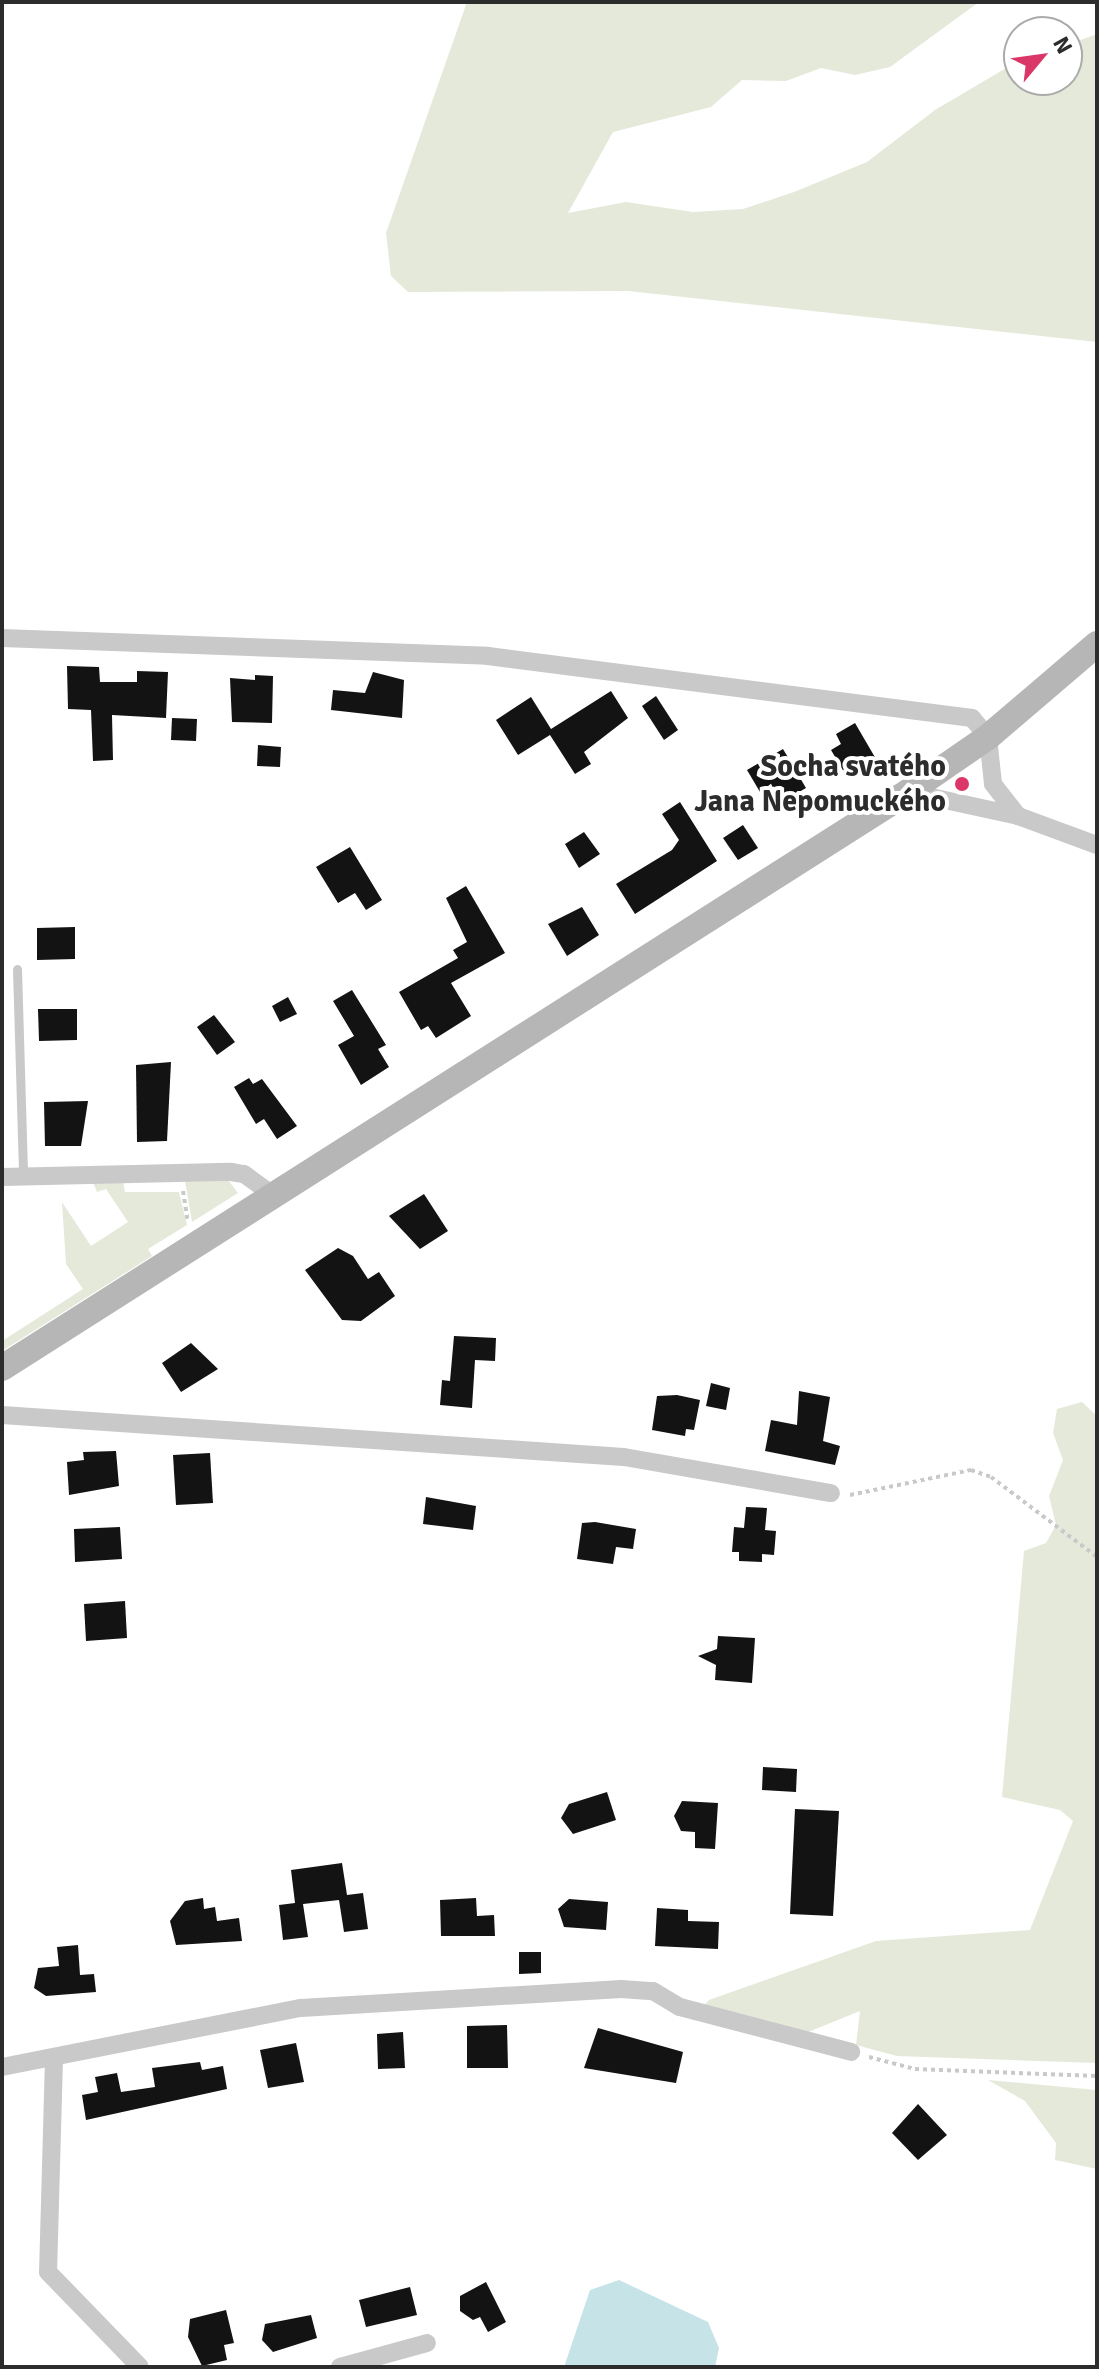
<!DOCTYPE html>
<html>
<head>
<meta charset="utf-8">
<style>
  body { margin:0 }
  #map { position:relative; width:1099px; height:2369px; overflow:hidden; background:#fff; font-family:Signika,sans-serif }
  div>[style] { position:absolute }
  .green>* { inset:0; background:#e5e9da }
  .water>* { inset:0; background:#c6e3e8 }
  .building>* { inset:0; background:#131313 }
  .path>* { height:4px; margin-top:-2px; transform-origin:0; background:repeating-linear-gradient(90deg,#c9c9c9 0 4px,transparent 0 8px) }
  .lane>* { height:9px; margin:-4.5px; padding:0 4.5px; transform-origin:4.5px; border-radius:4.5px; background:#c9c9c9 }
  .street>* { height:18px; margin:-9px; padding:0 9px; transform-origin:9px; border-radius:9px; background:#c9c9c9 }
  .secondary>* { height:26px; margin:-13px; padding:0 13px; transform-origin:13px; border-radius:13px; background:#b6b6b6 }
  .dots>* { width:22px; height:22px; translate:-50% -50%; box-sizing:border-box; border:4px solid #fff; border-radius:50% }
  span { translate:-50% -50%; white-space:nowrap; text-align:center; line-height:1.15; -webkit-text-stroke:8px #fff; paint-order:stroke }
  .poi-label { font-size:30px; color:#2c2c2c; font-weight:700 }
  .right { translate:-100% -50%; text-align:right }
  .frame { position:absolute; inset:0; border:4px solid #2c2c2c; pointer-events:none }
  .north { position:absolute; left:1003px; top:16px; width:80px; height:80px; box-sizing:border-box; background:#fff; border:2px solid #ababab; border-radius:50%; rotate:61deg; font-size:22px; font-weight:700; line-height:32px; text-align:center; color:#2c2c2c }
  .north::after { content:''; display:block; margin:auto; width:28px; height:36px; background:#da3667; clip-path:polygon(50% 0,100% 100%,50% 72%,0 100%) }
</style>
</head>
<body>
<div id="map">
  <div class="green">
    <div style="clip-path:polygon(467px 2px,979px 2px,890px 67px,855px 75px,821px 68px,786px 81px,742px 80px,711px 107px,613px 132px,568px 213px,626px 202px,693px 212px,743px 209px,794px 192px,867px 162px,935px 110px,1013px 64px,1019px 62px,1019px 80px,1067px 80px,1067px 45px,1097px 34px,1097px 342px,628px 291px,408px 292px,391px 276px,386px 233px)"></div>
    <div style="clip-path:polygon(228px 1180px,238px 1193px,192px 1222px,185px 1181px)"></div>
    <div style="clip-path:polygon(123px 1181px,125px 1192px,179px 1192px,187px 1225px,148px 1249px,152px 1256px,2px 1351px,2px 1341px,83px 1289px,66px 1264px,62px 1202px,91px 1246px,128px 1222px,106px 1189px,97px 1192px,93px 1182px)"></div>
    <div style="clip-path:polygon(1082px 1402px,1097px 1416px,1097px 2063px,897px 2056px,856px 2045px,860px 2011px,786px 2041px,694px 2016px,709px 2000px,876px 1941px,1030px 1930px,1073px 1821px,1060px 1810px,1002px 1797px,1024px 1551px,1046px 1543px,1056px 1525px,1049px 1496px,1063px 1460px,1053px 1433px,1057px 1409px)"></div>
    <div style="clip-path:polygon(988px 2080px,1097px 2090px,1097px 2169px,1055px 2160px,1056px 2143px,1025px 2101px)"></div>
  </div>
  <div class="water">
    <div style="clip-path:polygon(619px 2280px,708px 2322px,719px 2348px,715px 2367px,564px 2367px,590px 2290px)"></div>
  </div>
  <div class="building">
    <div style="clip-path:polygon(67px 666px,99px 667px,100px 682px,137px 682px,137px 671px,168px 672px,166px 718px,112px 715px,113px 760px,93px 761px,91px 710px,68px 709px)"></div>
    <div style="clip-path:polygon(373px 672px,404px 680px,402px 718px,331px 710px,333px 690px,365px 693px)"></div>
    <div style="clip-path:polygon(255px 675px,273px 676px,272px 723px,232px 722px,230px 678px,255px 680px)"></div>
    <div style="clip-path:polygon(611px 691px,628px 718px,584px 752px,591px 764px,575px 774px,550px 735px,518px 755px,496px 720px,531px 697px,551px 729px)"></div>
    <div style="clip-path:polygon(656px 696px,678px 730px,664px 740px,642px 706px)"></div>
    <div style="clip-path:polygon(172px 718px,197px 719px,196px 741px,171px 740px)"></div>
    <div style="clip-path:polygon(855px 723px,876px 759px,847px 777px,831px 750px,841px 744px,836px 734px)"></div>
    <div style="clip-path:polygon(258px 745px,281px 747px,280px 767px,257px 766px)"></div>
    <div style="clip-path:polygon(783px 749px,806px 788px,770px 809px,747px 770px)"></div>
    <div style="clip-path:polygon(680px 802px,717px 861px,635px 914px,616px 884px,672px 850px,679px 840px,662px 814px)"></div>
    <div style="clip-path:polygon(743px 825px,758px 848px,738px 860px,723px 838px)"></div>
    <div style="clip-path:polygon(584px 832px,600px 854px,579px 868px,565px 844px)"></div>
    <div style="clip-path:polygon(350px 847px,382px 900px,366px 910px,355px 893px,338px 903px,316px 867px)"></div>
    <div style="clip-path:polygon(466px 886px,505px 953px,451px 983px,471px 1016px,436px 1038px,428px 1026px,421px 1030px,399px 992px,458px 958px,453px 950px,467px 942px,446px 898px)"></div>
    <div style="clip-path:polygon(582px 907px,599px 935px,567px 956px,548px 924px)"></div>
    <div style="clip-path:polygon(75px 927px,75px 959px,37px 960px,37px 928px)"></div>
    <div style="clip-path:polygon(352px 990px,386px 1045px,378px 1049px,389px 1067px,361px 1085px,338px 1045px,354px 1036px,333px 1001px)"></div>
    <div style="clip-path:polygon(288px 997px,297px 1014px,280px 1022px,272px 1006px)"></div>
    <div style="clip-path:polygon(38px 1009px,77px 1009px,77px 1040px,39px 1041px)"></div>
    <div style="clip-path:polygon(214px 1015px,235px 1042px,217px 1055px,197px 1027px)"></div>
    <div style="clip-path:polygon(171px 1062px,167px 1141px,137px 1142px,136px 1065px)"></div>
    <div style="clip-path:polygon(249px 1078px,253px 1084px,262px 1079px,297px 1126px,277px 1139px,264px 1119px,256px 1124px,234px 1087px)"></div>
    <div style="clip-path:polygon(88px 1101px,81px 1146px,45px 1146px,44px 1102px)"></div>
    <div style="clip-path:polygon(424px 1194px,448px 1231px,420px 1249px,389px 1216px)"></div>
    <div style="clip-path:polygon(338px 1248px,353px 1256px,368px 1279px,379px 1272px,395px 1296px,361px 1321px,342px 1320px,305px 1270px)"></div>
    <div style="clip-path:polygon(454px 1336px,496px 1338px,495px 1361px,475px 1360px,472px 1408px,440px 1405px,442px 1380px,450px 1381px)"></div>
    <div style="clip-path:polygon(191px 1343px,218px 1369px,181px 1392px,162px 1363px)"></div>
    <div style="clip-path:polygon(711px 1383px,730px 1388px,726px 1410px,706px 1406px)"></div>
    <div style="clip-path:polygon(799px 1391px,830px 1397px,823px 1441px,840px 1446px,835px 1465px,765px 1451px,771px 1420px,797px 1425px)"></div>
    <div style="clip-path:polygon(677px 1395px,700px 1400px,694px 1430px,686px 1429px,685px 1436px,652px 1430px,657px 1396px)"></div>
    <div style="clip-path:polygon(116px 1451px,119px 1486px,69px 1495px,67px 1462px,84px 1460px,83px 1452px)"></div>
    <div style="clip-path:polygon(210px 1453px,213px 1503px,176px 1505px,173px 1455px)"></div>
    <div style="clip-path:polygon(426px 1497px,476px 1506px,473px 1530px,423px 1524px)"></div>
    <div style="clip-path:polygon(746px 1507px,767px 1508px,765px 1530px,776px 1531px,774px 1555px,762px 1554px,762px 1562px,739px 1561px,739px 1552px,732px 1552px,734px 1527px,744px 1528px)"></div>
    <div style="clip-path:polygon(595px 1522px,636px 1529px,633px 1549px,616px 1547px,613px 1564px,577px 1559px,582px 1523px)"></div>
    <div style="clip-path:polygon(120px 1527px,122px 1559px,75px 1562px,74px 1529px)"></div>
    <div style="clip-path:polygon(125px 1601px,127px 1638px,86px 1641px,84px 1604px)"></div>
    <div style="clip-path:polygon(718px 1636px,755px 1638px,752px 1683px,715px 1680px,716px 1665px,698px 1656px,717px 1649px)"></div>
    <div style="clip-path:polygon(763px 1767px,797px 1769px,796px 1792px,762px 1790px)"></div>
    <div style="clip-path:polygon(607px 1792px,616px 1820px,573px 1834px,561px 1818px,569px 1804px)"></div>
    <div style="clip-path:polygon(682px 1801px,718px 1803px,715px 1849px,695px 1848px,695px 1832px,681px 1831px,674px 1816px)"></div>
    <div style="clip-path:polygon(795px 1809px,839px 1811px,833px 1916px,790px 1914px)"></div>
    <div style="clip-path:polygon(342px 1863px,347px 1895px,363px 1893px,368px 1929px,344px 1932px,339px 1900px,303px 1904px,308px 1937px,283px 1940px,279px 1905px,295px 1903px,291px 1870px)"></div>
    <div style="clip-path:polygon(203px 1898px,204px 1909px,215px 1907px,217px 1921px,239px 1918px,242px 1941px,176px 1945px,170px 1921px,185px 1901px)"></div>
    <div style="clip-path:polygon(476px 1898px,477px 1916px,494px 1915px,495px 1936px,441px 1936px,440px 1900px)"></div>
    <div style="clip-path:polygon(569px 1899px,608px 1902px,606px 1930px,564px 1927px,558px 1909px)"></div>
    <div style="clip-path:polygon(657px 1908px,688px 1910px,688px 1921px,719px 1922px,718px 1949px,655px 1946px)"></div>
    <div style="clip-path:polygon(78px 1945px,80px 1975px,94px 1974px,96px 1992px,46px 1996px,34px 1988px,38px 1968px,59px 1966px,57px 1947px)"></div>
    <div style="clip-path:polygon(519px 1952px,541px 1952px,541px 1973px,519px 1974px)"></div>
    <div style="clip-path:polygon(507px 2025px,508px 2068px,467px 2068px,467px 2026px)"></div>
    <div style="clip-path:polygon(598px 2028px,683px 2052px,676px 2083px,584px 2068px)"></div>
    <div style="clip-path:polygon(403px 2032px,405px 2068px,378px 2069px,377px 2034px)"></div>
    <div style="clip-path:polygon(296px 2043px,304px 2082px,268px 2088px,260px 2050px)"></div>
    <div style="clip-path:polygon(200px 2062px,202px 2070px,223px 2066px,227px 2089px,86px 2120px,82px 2095px,98px 2092px,95px 2077px,117px 2073px,121px 2092px,155px 2087px,152px 2068px)"></div>
    <div style="clip-path:polygon(918px 2104px,947px 2135px,918px 2160px,892px 2133px)"></div>
    <div style="clip-path:polygon(486px 2282px,506px 2322px,488px 2332px,480px 2317px,473px 2320px,460px 2311px,460px 2296px)"></div>
    <div style="clip-path:polygon(410px 2287px,417px 2315px,366px 2327px,359px 2300px)"></div>
    <div style="clip-path:polygon(226px 2310px,234px 2343px,224px 2345px,227px 2360px,202px 2366px,188px 2337px,190px 2319px)"></div>
    <div style="clip-path:polygon(311px 2315px,317px 2338px,273px 2352px,262px 2340px,265px 2324px)"></div>
  </div>
  <div class="path">
    <div style="left:183px;top:1191px;width:30px;rotate:81deg"></div>
    <div style="left:850px;top:1495px;width:124px;rotate:-11.7deg"></div>
    <div style="left:971px;top:1470px;width:21px;rotate:19deg"></div>
    <div style="left:991px;top:1477px;width:133px;rotate:37deg"></div>
    <div style="left:869px;top:2057px;width:48px;rotate:14.6deg"></div>
    <div style="left:915px;top:2069px;width:182px;rotate:2.2deg"></div>
  </div>
  <div class="lane">
    <div style="left:17px;top:969px;width:207px;rotate:88.3deg"></div>
  </div>
  <div class="street">
    <div style="left:2px;top:638px;width:486px;rotate:2.1deg"></div>
    <div style="left:488px;top:656px;width:488px;rotate:7.3deg"></div>
    <div style="left:972px;top:718px;width:25px;rotate:50deg"></div>
    <div style="left:988px;top:737px;width:47px;rotate:83.9deg"></div>
    <div style="left:993px;top:784px;width:41px;rotate:52deg"></div>
    <div style="left:1018px;top:816px;width:84px;rotate:20.2deg"></div>
    <div style="left:908px;top:792px;width:113px;rotate:12.3deg"></div>
    <div style="left:2px;top:1177px;width:229px;rotate:-1.3deg"></div>
    <div style="left:231px;top:1172px;width:13px;rotate:9deg"></div>
    <div style="left:244px;top:1174px;width:36px;rotate:36deg"></div>
    <div style="left:2px;top:1415px;width:623px;rotate:3.86deg"></div>
    <div style="left:624px;top:1457px;width:210px;rotate:9.9deg"></div>
    <div style="left:54px;top:2059px;width:213px;rotate:91.6deg"></div>
    <div style="left:48px;top:2272px;width:132px;rotate:45.9deg"></div>
    <div style="left:2px;top:2067px;width:305px;rotate:-11.2deg"></div>
    <div style="left:301px;top:2008px;width:321px;rotate:-3.4deg"></div>
    <div style="left:621px;top:1989px;width:32px;rotate:4deg"></div>
    <div style="left:653px;top:1991px;width:31px;rotate:31deg"></div>
    <div style="left:680px;top:2007px;width:177px;rotate:14.7deg"></div>
    <div style="left:340px;top:2367px;width:90px;rotate:-15.4deg"></div>
  </div>
  <div class="secondary">
    <div style="left:2px;top:1368px;width:1074px;rotate:-32.45deg"></div>
    <div style="left:908px;top:792px;width:97px;rotate:-34.5deg"></div>
    <div style="left:988px;top:737px;width:143px;rotate:-40.5deg"></div>
  </div>
  <div class="dots">
    <div style="left:962px;top:784px;background:#da3667"></div>
  </div>
  <div class="poi-label">
    <span class="right" style="left:946px;top:784px">Socha svatého<br>Jana Nepomuckého</span>
  </div>
  <div class="frame"></div>
  <div class="north">N</div>
</div>
</body>
</html>
